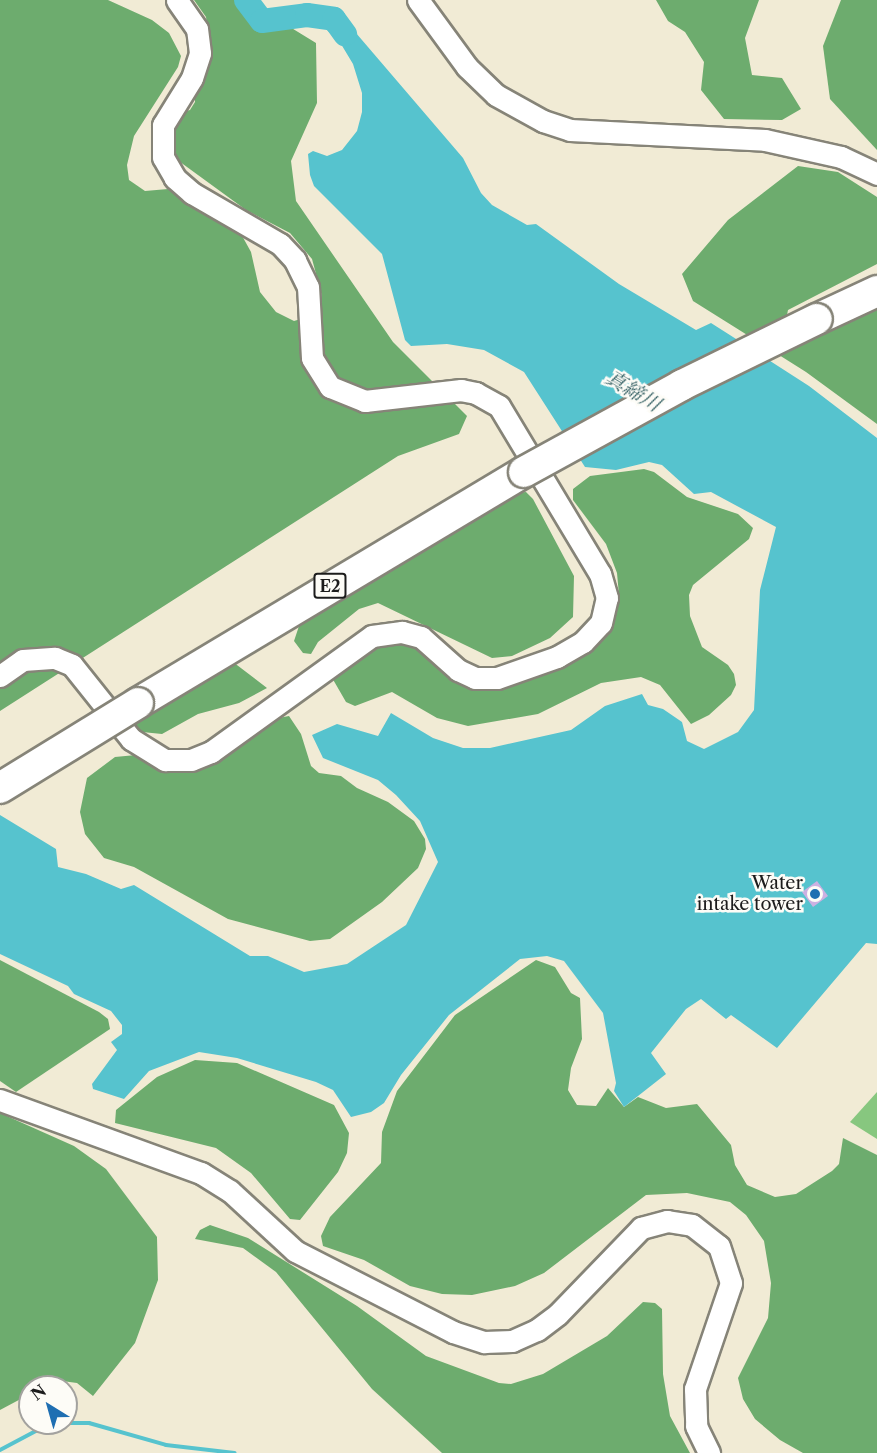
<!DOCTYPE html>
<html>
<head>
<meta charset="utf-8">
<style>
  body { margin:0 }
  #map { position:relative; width:877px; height:1453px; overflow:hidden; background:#f1ebd5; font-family:"Libre Caslon Text","Noto Serif JP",serif }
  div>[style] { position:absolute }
  .green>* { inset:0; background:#87c77f }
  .forest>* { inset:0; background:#6dac6e }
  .water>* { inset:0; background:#56c3ce }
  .stream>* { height:4px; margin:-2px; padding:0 2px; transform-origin:2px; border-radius:2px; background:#56c3ce }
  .river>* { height:24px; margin:-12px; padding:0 12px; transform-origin:12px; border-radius:12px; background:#56c3ce }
  .building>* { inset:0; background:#cbb1e2 }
  .roads { filter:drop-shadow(2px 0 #868478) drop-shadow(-2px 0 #868478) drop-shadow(0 2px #868478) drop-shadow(0 -2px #868478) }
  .minor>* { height:21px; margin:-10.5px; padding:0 10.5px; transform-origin:10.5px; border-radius:10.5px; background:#fff }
  .highway>* { height:30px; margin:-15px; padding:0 15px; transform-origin:15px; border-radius:15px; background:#fff }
  .bridges { filter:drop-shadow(2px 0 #868478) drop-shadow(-2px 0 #868478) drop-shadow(0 2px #868478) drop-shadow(0 -2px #868478) }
  .highway-bridge>* { height:30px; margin:-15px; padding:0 15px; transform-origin:15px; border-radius:15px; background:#fff }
  .dots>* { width:16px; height:16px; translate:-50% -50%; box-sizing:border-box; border:3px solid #fdfcf7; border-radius:50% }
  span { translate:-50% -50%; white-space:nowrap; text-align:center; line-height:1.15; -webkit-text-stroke:5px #fdfcf7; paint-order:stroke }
  .shield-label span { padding:2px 4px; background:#fdfcf7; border:2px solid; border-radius:4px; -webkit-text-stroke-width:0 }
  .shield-label { font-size:16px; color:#1c1c1c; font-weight:700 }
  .poi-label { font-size:18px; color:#1c1c1c }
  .right { translate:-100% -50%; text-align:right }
  .water-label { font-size:20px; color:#335f63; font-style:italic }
  .north { position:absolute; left:18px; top:1375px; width:60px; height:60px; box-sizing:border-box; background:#fdfcf7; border:2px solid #a3a29f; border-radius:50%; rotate:323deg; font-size:16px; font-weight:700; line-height:24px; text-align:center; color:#1c1c1c }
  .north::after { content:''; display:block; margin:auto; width:21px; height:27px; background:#1f6fb2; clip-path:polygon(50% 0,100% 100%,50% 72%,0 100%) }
</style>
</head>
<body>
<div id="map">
  <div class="green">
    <div style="clip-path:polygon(877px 1092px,877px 1139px,850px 1122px)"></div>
  </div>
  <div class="forest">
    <div style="clip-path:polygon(0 0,108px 0,152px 20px,169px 33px,181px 56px,178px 67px,134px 136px,127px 165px,129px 180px,145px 191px,168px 189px,235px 223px,251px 252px,260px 292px,276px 312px,294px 321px,317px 314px,322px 296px,312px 259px,290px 233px,246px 210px,176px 159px,175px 114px,190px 110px,195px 102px,194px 86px,210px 48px,206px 17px,194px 0,246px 0,316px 43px,317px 103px,291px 161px,296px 201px,393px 342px,467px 416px,459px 434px,398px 456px,0 711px)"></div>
    <div style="clip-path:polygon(656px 0,759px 0,745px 38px,752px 75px,782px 78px,801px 109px,782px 120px,724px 119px,701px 90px,704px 62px,685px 32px,668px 21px)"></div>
    <div style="clip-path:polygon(841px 0,877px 0,877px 150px,830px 99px,823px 46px)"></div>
    <div style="clip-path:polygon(798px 166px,838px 172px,877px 197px,877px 264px,788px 310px,787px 315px,804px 338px,877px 308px,877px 424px,806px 372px,693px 301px,682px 274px,728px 220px)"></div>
    <div style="clip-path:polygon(644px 469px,654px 472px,687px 497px,738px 514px,753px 528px,749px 539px,693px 585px,689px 595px,690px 616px,702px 647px,728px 665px,734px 674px,736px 685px,731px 695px,709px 715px,691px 724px,660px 685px,641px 677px,601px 683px,538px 714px,468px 726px,437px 718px,392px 692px,355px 706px,346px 702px,331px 676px,371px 645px,403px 641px,466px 681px,611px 625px,619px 595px,617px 573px,606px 544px,573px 500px,573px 489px,590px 476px)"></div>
    <div style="clip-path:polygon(526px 492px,533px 499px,574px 576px,573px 617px,550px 638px,512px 656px,492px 658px,378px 603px,359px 609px,318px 642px,311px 654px,303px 653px,294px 641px,301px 620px,515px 493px)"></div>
    <div style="clip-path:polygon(233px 662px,267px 688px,239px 703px,198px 714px,162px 734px,142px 732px,129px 724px)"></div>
    <div style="clip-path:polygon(289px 716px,301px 734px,311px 766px,319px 773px,341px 776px,357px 788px,388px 802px,414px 821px,425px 839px,426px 849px,418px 868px,382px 902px,330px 939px,310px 941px,228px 919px,134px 867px,104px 858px,85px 834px,80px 812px,87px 778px,115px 757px,136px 755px,164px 769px,268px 720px)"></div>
    <div style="clip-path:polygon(0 960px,99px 1012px,108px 1019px,110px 1029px,16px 1092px,0 1081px)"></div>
    <div style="clip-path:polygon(536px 960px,555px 967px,571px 993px,580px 998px,582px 1039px,571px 1068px,568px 1090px,577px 1105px,596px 1106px,608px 1088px,624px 1107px,638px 1097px,666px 1108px,697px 1104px,731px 1145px,735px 1165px,747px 1185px,775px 1197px,796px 1194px,832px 1171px,839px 1164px,843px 1138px,877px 1155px,877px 1453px,803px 1453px,780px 1440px,755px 1419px,743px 1399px,738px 1378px,768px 1318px,771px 1283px,764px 1241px,746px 1215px,730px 1202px,687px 1193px,646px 1195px,544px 1273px,515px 1286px,472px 1295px,442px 1294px,410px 1286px,364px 1260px,323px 1246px,321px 1236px,330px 1217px,381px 1163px,382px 1132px,397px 1091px,455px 1015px)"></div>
    <div style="clip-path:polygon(195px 1060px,237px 1063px,334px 1105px,349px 1133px,347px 1153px,338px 1172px,300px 1220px,290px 1219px,251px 1173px,216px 1148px,115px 1123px,116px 1110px,157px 1077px)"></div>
    <div style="clip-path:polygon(0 1113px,74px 1146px,106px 1169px,157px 1237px,158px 1280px,135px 1343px,93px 1396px,77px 1383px,55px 1380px,42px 1387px,30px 1387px,30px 1394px,0 1410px)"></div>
    <div style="clip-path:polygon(210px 1225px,248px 1238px,357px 1306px,426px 1356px,499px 1383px,511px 1384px,543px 1374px,607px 1336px,643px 1302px,655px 1303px,662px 1309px,663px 1374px,670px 1416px,690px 1453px,442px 1453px,372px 1389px,276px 1272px,243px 1248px,195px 1239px,200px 1230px)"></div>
  </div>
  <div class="water">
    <div style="clip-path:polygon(322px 12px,338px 12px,463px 158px,481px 193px,492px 205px,527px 225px,536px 224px,619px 284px,696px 330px,711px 323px,733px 337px,809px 386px,877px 438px,877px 944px,866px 943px,777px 1048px,731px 1015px,726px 1019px,701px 999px,686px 1009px,651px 1053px,666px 1074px,624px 1107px,614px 1091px,616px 1083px,603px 1013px,564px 961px,547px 956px,520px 959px,449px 1015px,401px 1075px,384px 1103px,371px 1112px,351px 1117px,333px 1090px,316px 1082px,237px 1058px,199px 1052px,149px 1071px,124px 1099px,93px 1089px,92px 1084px,117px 1050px,111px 1042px,122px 1034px,122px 1025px,111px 1011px,74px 994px,68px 986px,0 954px,0 815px,56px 849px,58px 867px,86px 874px,121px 889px,134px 885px,250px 956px,268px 956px,304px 972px,347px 964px,406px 925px,438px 862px,420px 821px,396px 795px,378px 780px,323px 758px,312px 735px,337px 724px,378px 736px,391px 713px,433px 738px,463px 748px,490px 748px,571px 730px,605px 706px,642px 694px,648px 705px,663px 709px,682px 722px,687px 741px,704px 749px,738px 732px,754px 710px,760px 590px,776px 527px,711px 492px,694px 494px,662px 465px,649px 462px,616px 470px,585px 467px,524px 372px,484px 350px,447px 344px,411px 346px,405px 340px,382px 254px,314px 186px,310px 175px,308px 154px,313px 151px,327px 156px,342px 150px,357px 131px,362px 112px,362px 93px,353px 64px,341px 44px,320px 23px)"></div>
  </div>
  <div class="stream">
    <div style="left:66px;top:1423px;width:23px"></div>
    <div style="left:89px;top:1423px;width:80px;rotate:15.9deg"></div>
    <div style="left:166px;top:1445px;width:69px;rotate:6.6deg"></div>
    <div style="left:0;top:1450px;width:40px;rotate:-28deg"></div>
    <div style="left:35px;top:1431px;width:26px;rotate:-18deg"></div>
  </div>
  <div class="river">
    <div style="left:246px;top:0;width:26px;rotate:53deg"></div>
    <div style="left:262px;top:21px;width:45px;rotate:-7.6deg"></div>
    <div style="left:307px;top:15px;width:27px;rotate:8deg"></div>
    <div style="left:334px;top:19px;width:19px;rotate:54deg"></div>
  </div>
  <div class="building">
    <div style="clip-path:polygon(817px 881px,828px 896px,813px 907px,802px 892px)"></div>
  </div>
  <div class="roads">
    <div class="minor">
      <div style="left:418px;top:0;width:83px;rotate:53.8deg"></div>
      <div style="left:467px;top:67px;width:40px;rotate:44deg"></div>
      <div style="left:496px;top:95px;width:54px;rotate:29deg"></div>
      <div style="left:543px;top:121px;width:28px;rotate:18deg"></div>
      <div style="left:570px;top:130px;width:195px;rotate:2.9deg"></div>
      <div style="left:765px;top:140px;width:78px;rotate:12.6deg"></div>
      <div style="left:841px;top:157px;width:40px;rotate:25deg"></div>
      <div style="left:0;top:676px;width:28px;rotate:-35deg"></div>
      <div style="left:23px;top:660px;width:32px;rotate:-4deg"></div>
      <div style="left:55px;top:658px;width:18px;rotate:22deg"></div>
      <div style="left:72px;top:665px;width:95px;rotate:51.4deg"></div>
      <div style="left:131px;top:739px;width:40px;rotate:32deg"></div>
      <div style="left:165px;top:760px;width:26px"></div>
      <div style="left:191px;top:760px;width:22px;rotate:-22deg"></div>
      <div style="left:211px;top:752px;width:198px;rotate:-35.8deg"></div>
      <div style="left:372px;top:636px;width:30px;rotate:-8deg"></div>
      <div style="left:402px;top:632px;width:20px;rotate:15deg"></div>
      <div style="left:421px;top:637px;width:50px;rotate:41.7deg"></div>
      <div style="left:458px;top:670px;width:19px;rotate:25deg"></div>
      <div style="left:475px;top:678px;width:22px"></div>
      <div style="left:497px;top:678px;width:64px;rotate:-19.3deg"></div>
      <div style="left:557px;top:657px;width:30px;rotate:-30deg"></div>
      <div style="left:583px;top:642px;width:26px;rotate:-47deg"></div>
      <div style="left:601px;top:623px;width:26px;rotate:-77deg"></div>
      <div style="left:607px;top:598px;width:25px;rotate:-106deg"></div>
      <div style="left:600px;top:574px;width:196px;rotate:-121deg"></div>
      <div style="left:499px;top:406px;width:26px;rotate:-151deg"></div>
      <div style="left:476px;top:393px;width:15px;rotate:-169deg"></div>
      <div style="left:461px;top:390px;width:97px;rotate:173.5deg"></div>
      <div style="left:365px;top:401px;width:38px;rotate:-158deg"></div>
      <div style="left:330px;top:387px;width:34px;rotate:-122deg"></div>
      <div style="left:312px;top:358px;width:71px;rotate:-93.2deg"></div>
      <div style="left:308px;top:287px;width:30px;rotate:-116deg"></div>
      <div style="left:295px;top:260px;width:22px;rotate:-133deg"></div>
      <div style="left:280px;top:244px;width:102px;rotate:-149.9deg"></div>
      <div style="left:192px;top:193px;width:23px;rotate:-139deg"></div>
      <div style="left:175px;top:178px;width:24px;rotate:-120deg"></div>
      <div style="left:163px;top:157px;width:32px;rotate:-90deg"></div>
      <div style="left:163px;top:125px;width:55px;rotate:-58.3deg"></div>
      <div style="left:192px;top:78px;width:26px;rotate:-72deg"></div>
      <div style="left:200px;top:53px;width:24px;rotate:-97deg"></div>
      <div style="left:197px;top:29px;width:35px;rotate:-125deg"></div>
      <div style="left:0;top:1100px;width:214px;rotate:20deg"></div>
      <div style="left:201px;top:1173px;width:34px;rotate:32deg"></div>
      <div style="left:230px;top:1191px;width:88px;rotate:42.7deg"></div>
      <div style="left:295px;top:1251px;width:178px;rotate:27.1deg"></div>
      <div style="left:453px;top:1332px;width:33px;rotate:18deg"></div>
      <div style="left:484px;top:1342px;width:28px;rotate:-2deg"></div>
      <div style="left:512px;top:1341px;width:27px;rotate:-24deg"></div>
      <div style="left:537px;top:1330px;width:26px;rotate:-37deg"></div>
      <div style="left:558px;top:1314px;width:120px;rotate:-46deg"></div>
      <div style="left:641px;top:1228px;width:27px;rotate:-15deg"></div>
      <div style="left:667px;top:1221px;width:25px;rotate:9deg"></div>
      <div style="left:692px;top:1225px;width:34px;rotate:38deg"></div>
      <div style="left:719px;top:1246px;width:39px;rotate:72deg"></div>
      <div style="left:731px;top:1283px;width:112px;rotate:108.8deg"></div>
      <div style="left:695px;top:1389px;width:37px;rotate:88deg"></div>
      <div style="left:696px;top:1426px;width:30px;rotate:64deg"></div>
    </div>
    <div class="highway">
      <div style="left:817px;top:319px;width:66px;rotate:-25deg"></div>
      <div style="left:138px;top:703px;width:450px;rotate:-30.9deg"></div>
    </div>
  </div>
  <div class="bridges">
    <div class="highway-bridge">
      <div style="left:524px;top:472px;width:180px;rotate:-28.8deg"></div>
      <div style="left:682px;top:385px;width:150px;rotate:-26.1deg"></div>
      <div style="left:0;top:788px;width:162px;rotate:-31.6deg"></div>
    </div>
  </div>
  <div class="dots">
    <div style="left:815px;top:894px;background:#1f6fb2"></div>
  </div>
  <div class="shield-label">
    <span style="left:330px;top:586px">E2</span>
  </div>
  <div class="poi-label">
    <span class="right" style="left:803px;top:894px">Water<br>intake tower</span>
  </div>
  <div class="water-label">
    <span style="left:633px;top:391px;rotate:31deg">真締川</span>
  </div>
  <div class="north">N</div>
</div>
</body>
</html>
